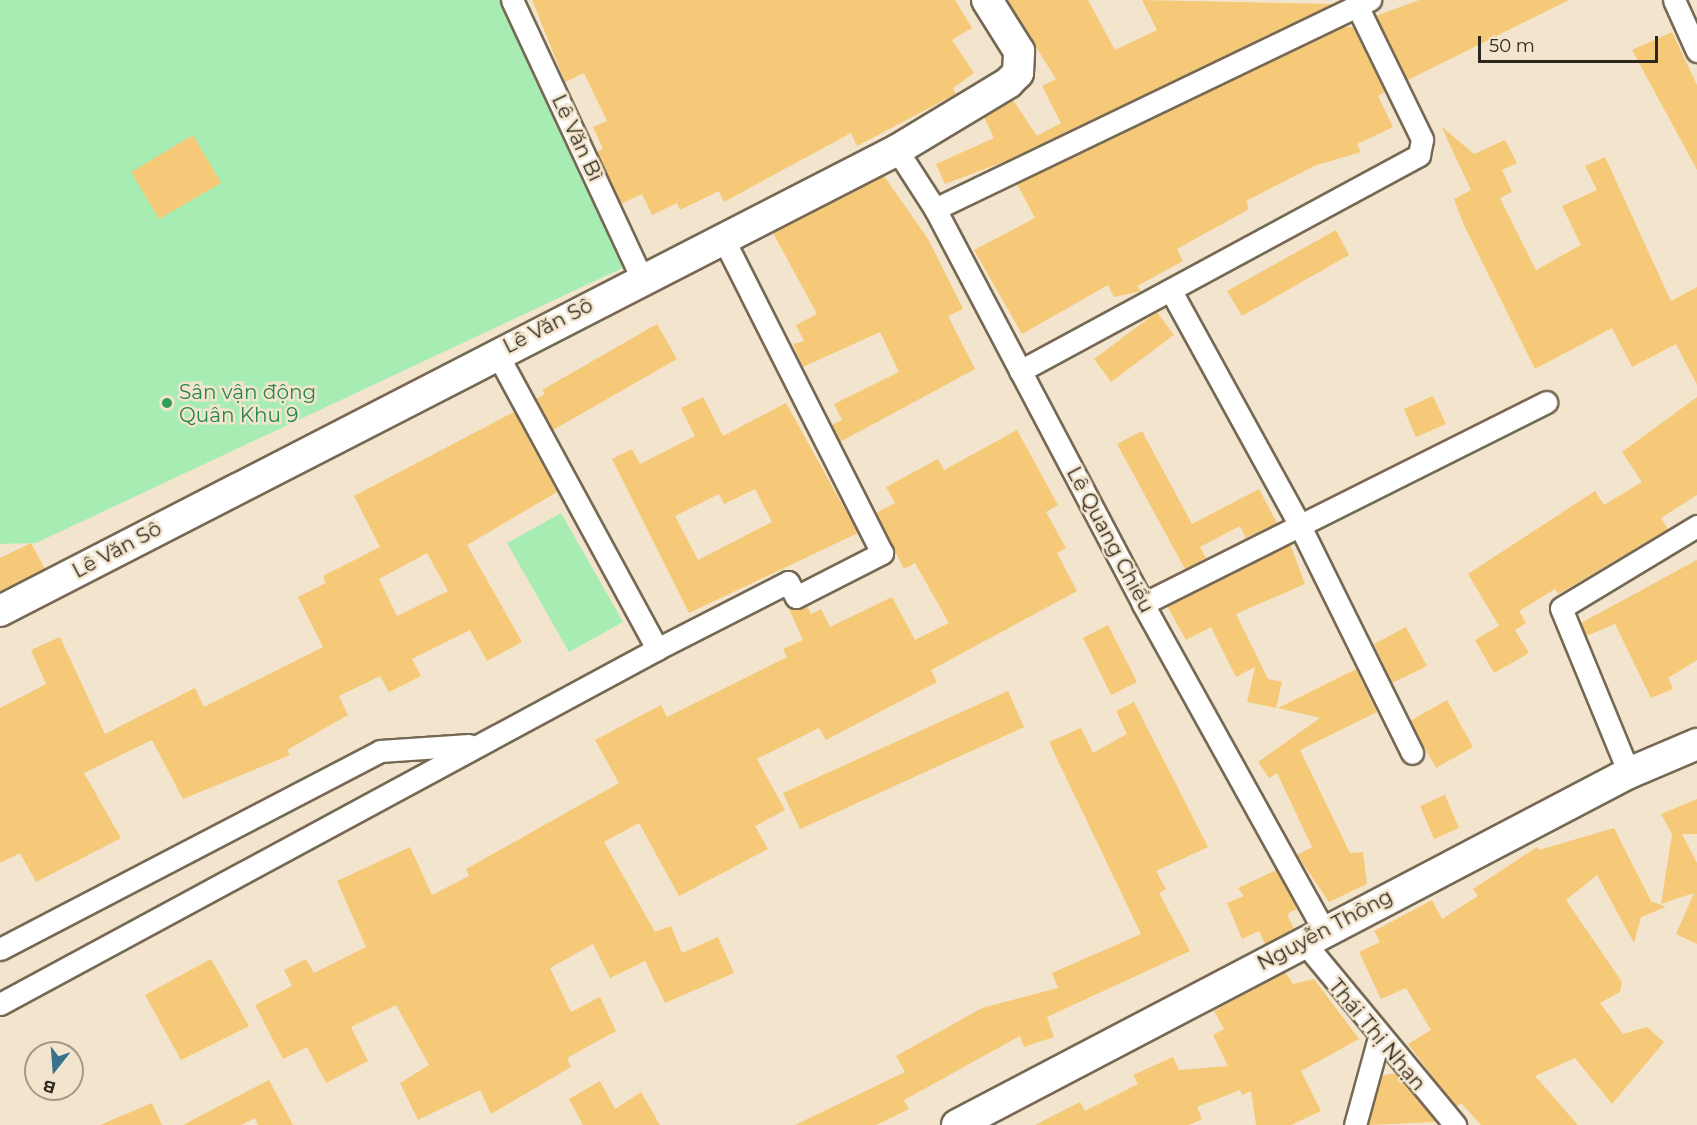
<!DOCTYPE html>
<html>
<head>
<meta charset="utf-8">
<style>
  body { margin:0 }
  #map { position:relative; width:1697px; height:1125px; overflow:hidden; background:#f3e5cd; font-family:Montserrat,sans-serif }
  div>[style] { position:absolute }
  .green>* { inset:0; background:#a6ecb3 }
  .building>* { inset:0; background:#f5c977 }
  .roads { filter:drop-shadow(2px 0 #766954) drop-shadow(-2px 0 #766954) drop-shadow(0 2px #766954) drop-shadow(0 -2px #766954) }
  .street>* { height:21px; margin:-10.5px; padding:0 10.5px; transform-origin:10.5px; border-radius:10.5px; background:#fff }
  .secondary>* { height:30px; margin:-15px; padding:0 15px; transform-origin:15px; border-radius:15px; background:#fff }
  .dots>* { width:16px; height:16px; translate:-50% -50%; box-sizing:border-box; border:3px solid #f3e5cd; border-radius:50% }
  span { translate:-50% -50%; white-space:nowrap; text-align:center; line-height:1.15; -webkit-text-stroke:5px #f3e5cd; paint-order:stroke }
  .street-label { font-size:20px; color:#2d281f }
  .leisure-label { font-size:20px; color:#27864d }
  .left { translate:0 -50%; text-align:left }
  .north { position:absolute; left:24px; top:1041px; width:60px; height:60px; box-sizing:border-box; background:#f3e5cd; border:2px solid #a49987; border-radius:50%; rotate:197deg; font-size:16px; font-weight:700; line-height:24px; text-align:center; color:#2d281f }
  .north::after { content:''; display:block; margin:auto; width:21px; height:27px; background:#39728c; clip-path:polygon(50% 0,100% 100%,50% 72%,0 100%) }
  .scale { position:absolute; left:1478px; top:36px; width:180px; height:27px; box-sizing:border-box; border:3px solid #2d281f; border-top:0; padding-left:8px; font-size:18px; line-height:21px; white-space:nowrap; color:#2d281f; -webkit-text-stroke:4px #f3e5cd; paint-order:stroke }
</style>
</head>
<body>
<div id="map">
  <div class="green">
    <div style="clip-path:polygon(0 0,508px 0,633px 263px,36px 543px,0 544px)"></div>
    <div style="clip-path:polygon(561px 513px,623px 622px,569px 652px,507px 543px)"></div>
  </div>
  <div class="building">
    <div style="clip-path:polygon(532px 0,955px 0,972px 28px,952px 40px,974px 73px,953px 88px,956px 94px,857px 146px,851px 133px,724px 202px,719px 191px,680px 210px,677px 203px,652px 215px,642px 194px,621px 204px,597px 152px,603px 149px,593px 127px,607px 121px,584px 73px,565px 82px)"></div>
    <div style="clip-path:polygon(1007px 0,1088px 0,1115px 50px,1157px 30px,1142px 0,1333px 4px,1006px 161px,945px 184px,936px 164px,994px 138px,984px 117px,1013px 100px,1037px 136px,1061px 123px,1042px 86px,1056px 79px)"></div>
    <div style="clip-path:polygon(1419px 0,1569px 0,1408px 80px,1376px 16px)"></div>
    <div style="clip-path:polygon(1344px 27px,1353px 27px,1385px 92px,1378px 96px,1393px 127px,1357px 144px,1361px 152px,1314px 166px,1246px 201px,1249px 209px,1177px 249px,1183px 261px,1137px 286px,1141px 291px,1114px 297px,1108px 285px,1022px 334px,974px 250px,1035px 218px,1017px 184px)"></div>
    <div style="clip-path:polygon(1672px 32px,1697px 85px,1697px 170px,1632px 50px)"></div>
    <div style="clip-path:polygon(1441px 126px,1474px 154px,1505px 140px,1517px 163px,1502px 170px,1512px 192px,1500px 198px,1536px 270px,1581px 245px,1562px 206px,1597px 190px,1585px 166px,1605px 157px,1671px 301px,1697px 287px,1697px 385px,1676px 344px,1632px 367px,1612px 328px,1535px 369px,1463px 223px,1454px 199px,1471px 190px)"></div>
    <div style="clip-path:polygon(193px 135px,221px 183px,159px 219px,131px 172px)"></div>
    <div style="clip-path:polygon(884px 176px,928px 239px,963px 309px,948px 316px,975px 369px,840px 442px,832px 425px,842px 420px,834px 404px,899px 372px,880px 332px,803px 367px,793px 344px,804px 341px,796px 325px,817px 314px,773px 233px)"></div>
    <div style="clip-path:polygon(1336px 230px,1349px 255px,1242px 316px,1227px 291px)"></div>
    <div style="clip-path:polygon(1157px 312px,1174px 335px,1111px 382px,1094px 359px)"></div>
    <div style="clip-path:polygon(657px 324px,677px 359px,553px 430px,536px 399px,545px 394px,542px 390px)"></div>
    <div style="clip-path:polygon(1433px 396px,1446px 424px,1416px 437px,1404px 409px)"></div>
    <div style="clip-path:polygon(evenodd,703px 397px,723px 436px,786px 403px,858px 533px,689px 613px,612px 459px,632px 449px,640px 464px,695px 436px,681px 408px,703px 397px,755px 489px,772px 522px,698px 560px,675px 516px,719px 494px,724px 504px,755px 489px)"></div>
    <div style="clip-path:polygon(1697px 397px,1697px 495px,1661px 518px,1668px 529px,1572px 586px,1558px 594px,1555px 589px,1519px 611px,1526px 623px,1515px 630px,1529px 653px,1494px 673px,1475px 640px,1499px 626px,1468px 574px,1595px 491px,1604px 505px,1642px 482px,1622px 452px)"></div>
    <div style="clip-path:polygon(evenodd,514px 412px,557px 492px,467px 545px,522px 642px,487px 661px,470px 630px,412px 659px,421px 676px,389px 692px,380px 676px,339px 696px,348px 715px,287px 750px,290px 755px,183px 799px,152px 740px,84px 773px,121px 838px,36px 882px,20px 853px,0 863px,0 708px,46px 684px,31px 650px,60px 637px,105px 734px,195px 688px,204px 707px,323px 647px,298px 597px,326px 583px,323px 576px,380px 547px,354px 496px,514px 412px,427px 553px,448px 591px,397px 616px,379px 579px,427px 553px)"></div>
    <div style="clip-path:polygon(1017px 430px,1058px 505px,1046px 512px,1066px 548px,1057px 553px,1077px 591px,931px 670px,937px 682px,826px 740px,819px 728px,757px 759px,785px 810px,755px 826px,768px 849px,679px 896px,639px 823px,604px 842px,655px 932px,671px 926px,682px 953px,718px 937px,734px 973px,665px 1003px,645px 961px,610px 978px,593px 944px,550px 968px,571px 1012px,600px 997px,616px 1031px,567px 1058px,571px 1067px,491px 1114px,480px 1090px,418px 1120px,400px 1083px,429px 1065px,396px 1005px,351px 1027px,368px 1061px,326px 1083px,307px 1047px,283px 1059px,255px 1005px,292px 986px,284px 970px,306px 959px,314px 973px,366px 947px,337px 881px,410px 847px,432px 895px,469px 876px,466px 869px,619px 783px,595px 740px,661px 705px,667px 717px,787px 657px,783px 649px,803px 640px,788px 607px,807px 606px,811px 614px,821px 609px,830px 627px,892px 597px,915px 640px,949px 623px,915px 563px,904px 569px,876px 513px,895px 503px,886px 487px,938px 459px,944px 470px)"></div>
    <div style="clip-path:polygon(1142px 431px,1192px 524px,1259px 489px,1277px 523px,1246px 538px,1240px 526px,1200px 547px,1206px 558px,1185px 569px,1117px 444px)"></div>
    <div style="clip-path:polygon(31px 543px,45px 569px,0 591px,0 558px)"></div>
    <div style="clip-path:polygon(1290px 544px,1305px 584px,1236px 614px,1268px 679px,1282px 682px,1276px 708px,1247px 702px,1255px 667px,1236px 677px,1211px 627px,1186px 640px,1167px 606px)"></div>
    <div style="clip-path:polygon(1697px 560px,1697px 660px,1668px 678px,1673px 689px,1651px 698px,1615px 624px,1586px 636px,1581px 623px)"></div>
    <div style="clip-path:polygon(1108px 625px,1137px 682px,1111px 695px,1083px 638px)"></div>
    <div style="clip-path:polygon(1406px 627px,1427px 666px,1392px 683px,1374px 644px)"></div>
    <div style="clip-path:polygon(1356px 669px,1377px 712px,1300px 750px,1350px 853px,1363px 852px,1367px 884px,1329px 902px,1297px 855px,1312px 847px,1277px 773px,1269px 778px,1258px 762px,1320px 718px,1278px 708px)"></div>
    <div style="clip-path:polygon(1008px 691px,1024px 727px,800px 829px,783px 793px)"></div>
    <div style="clip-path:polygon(1447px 700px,1473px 747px,1436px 768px,1410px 721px)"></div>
    <div style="clip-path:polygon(1134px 702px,1208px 847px,1156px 871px,1166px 889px,1159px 893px,1190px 951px,1047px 1017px,1054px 1037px,1024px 1047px,1020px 1036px,904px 1100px,909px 1109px,876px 1125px,795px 1125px,905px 1072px,896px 1056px,982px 1008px,1058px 988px,1052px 973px,1141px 934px,1049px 742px,1081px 728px,1093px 753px,1127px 734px,1116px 711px)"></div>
    <div style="clip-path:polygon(1445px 795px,1459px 828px,1434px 839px,1420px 806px)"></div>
    <div style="clip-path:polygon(1697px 799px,1697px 834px,1682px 834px,1697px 863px,1697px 944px,1676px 934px,1694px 893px,1661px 904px,1672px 834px,1661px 814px)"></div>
    <div style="clip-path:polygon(1614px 828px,1651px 901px,1666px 907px,1641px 917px,1634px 943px,1597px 875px,1566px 900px,1622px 982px,1620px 992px,1600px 1003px,1623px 1034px,1647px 1027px,1664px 1042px,1612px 1104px,1575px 1058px,1535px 1076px,1578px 1125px,1481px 1125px,1461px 1103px,1456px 1107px,1408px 1044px,1431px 1030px,1406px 988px,1381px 999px,1359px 952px,1380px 942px,1374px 931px,1432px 900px,1442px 919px,1478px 896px,1473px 889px,1537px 847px,1539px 850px)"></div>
    <div style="clip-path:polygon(1276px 870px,1297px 909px,1287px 914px,1294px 929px,1265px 944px,1259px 931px,1242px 939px,1227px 903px,1244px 896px,1238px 888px)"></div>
    <div style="clip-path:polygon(211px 959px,249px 1026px,181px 1060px,145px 995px)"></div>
    <div style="clip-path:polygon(1285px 972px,1293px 984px,1314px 979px,1359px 1039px,1301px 1071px,1321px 1111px,1291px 1125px,1256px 1125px,1251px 1091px,1242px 1095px,1240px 1090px,1197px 1107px,1202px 1119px,1189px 1125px,1035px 1125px,1080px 1102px,1085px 1111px,1138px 1084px,1133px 1075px,1173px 1057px,1179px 1070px,1228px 1066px,1213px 1035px,1224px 1029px,1214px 1011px)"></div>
    <div style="clip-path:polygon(1389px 1074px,1396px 1074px,1436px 1122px,1368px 1125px,1382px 1076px)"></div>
    <div style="clip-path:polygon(269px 1080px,293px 1125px,258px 1125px,255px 1118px,241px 1125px,183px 1125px)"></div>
    <div style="clip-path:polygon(600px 1081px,615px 1109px,641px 1092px,660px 1125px,583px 1125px,569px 1099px)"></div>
    <div style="clip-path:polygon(152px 1103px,162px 1125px,100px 1125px)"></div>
  </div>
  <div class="roads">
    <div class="street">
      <div style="left:512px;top:0;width:306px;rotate:65deg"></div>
      <div style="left:1674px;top:0;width:56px;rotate:65.7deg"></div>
      <div style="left:897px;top:150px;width:70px;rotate:57.2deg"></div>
      <div style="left:935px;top:209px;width:446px;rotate:62.2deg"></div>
      <div style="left:1143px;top:604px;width:373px;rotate:61deg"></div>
      <div style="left:935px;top:209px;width:483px;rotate:-25.7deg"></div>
      <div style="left:1171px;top:291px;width:268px;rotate:61.2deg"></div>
      <div style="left:1300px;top:526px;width:253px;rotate:63.7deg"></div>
      <div style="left:496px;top:352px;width:338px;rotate:61.5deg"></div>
      <div style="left:1020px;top:371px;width:454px;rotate:-28.4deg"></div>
      <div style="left:1419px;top:155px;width:16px;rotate:-79deg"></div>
      <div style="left:1422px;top:139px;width:148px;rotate:-116deg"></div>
      <div style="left:1143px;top:604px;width:451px;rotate:-26.6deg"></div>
      <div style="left:1629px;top:773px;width:178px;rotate:-112.4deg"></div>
      <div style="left:1561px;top:608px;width:159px;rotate:-31.1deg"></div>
      <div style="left:1303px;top:941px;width:239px;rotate:50.4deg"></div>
      <div style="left:0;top:949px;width:428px;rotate:-27.5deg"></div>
      <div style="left:380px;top:751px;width:89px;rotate:-3.9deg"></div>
      <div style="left:0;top:1004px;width:747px;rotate:-28.38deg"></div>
      <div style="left:657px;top:649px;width:147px;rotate:-27.1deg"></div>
      <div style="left:788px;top:582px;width:17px;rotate:62deg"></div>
      <div style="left:796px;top:597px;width:97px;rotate:-27.1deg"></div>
      <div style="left:882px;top:553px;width:355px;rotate:-116.8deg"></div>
      <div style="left:1355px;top:1125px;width:91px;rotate:-74.7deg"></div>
    </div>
    <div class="secondary">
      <div style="left:0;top:611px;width:1009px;rotate:-27.2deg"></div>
      <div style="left:897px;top:150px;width:130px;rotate:-31.1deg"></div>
      <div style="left:1008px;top:83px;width:14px;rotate:-45deg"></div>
      <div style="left:1018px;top:73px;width:22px;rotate:-87deg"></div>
      <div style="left:1019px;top:51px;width:60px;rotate:-122.1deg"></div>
      <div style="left:957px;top:1125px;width:759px;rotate:-27.65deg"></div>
      <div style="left:1629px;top:773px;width:74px;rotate:-23.1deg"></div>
    </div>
  </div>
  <div class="dots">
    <div style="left:167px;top:403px;background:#2e9e5b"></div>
  </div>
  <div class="street-label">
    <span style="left:577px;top:138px;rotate:65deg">Lê Văn Bì</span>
    <span style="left:548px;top:326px;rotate:-27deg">Lê Văn Sô</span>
    <span style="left:1110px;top:540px;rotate:62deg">Lê Quang Chiểu</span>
    <span style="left:117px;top:550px;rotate:-28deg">Lê Văn Sô</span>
    <span style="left:1325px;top:930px;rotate:-28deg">Nguyễn Thông</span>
    <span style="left:1377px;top:1035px;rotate:50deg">Thái Thị Nhạn</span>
  </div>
  <div class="leisure-label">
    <span class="left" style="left:179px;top:404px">Sân vận động<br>Quân Khu 9</span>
  </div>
  <div class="north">B</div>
  <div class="scale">50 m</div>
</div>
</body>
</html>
